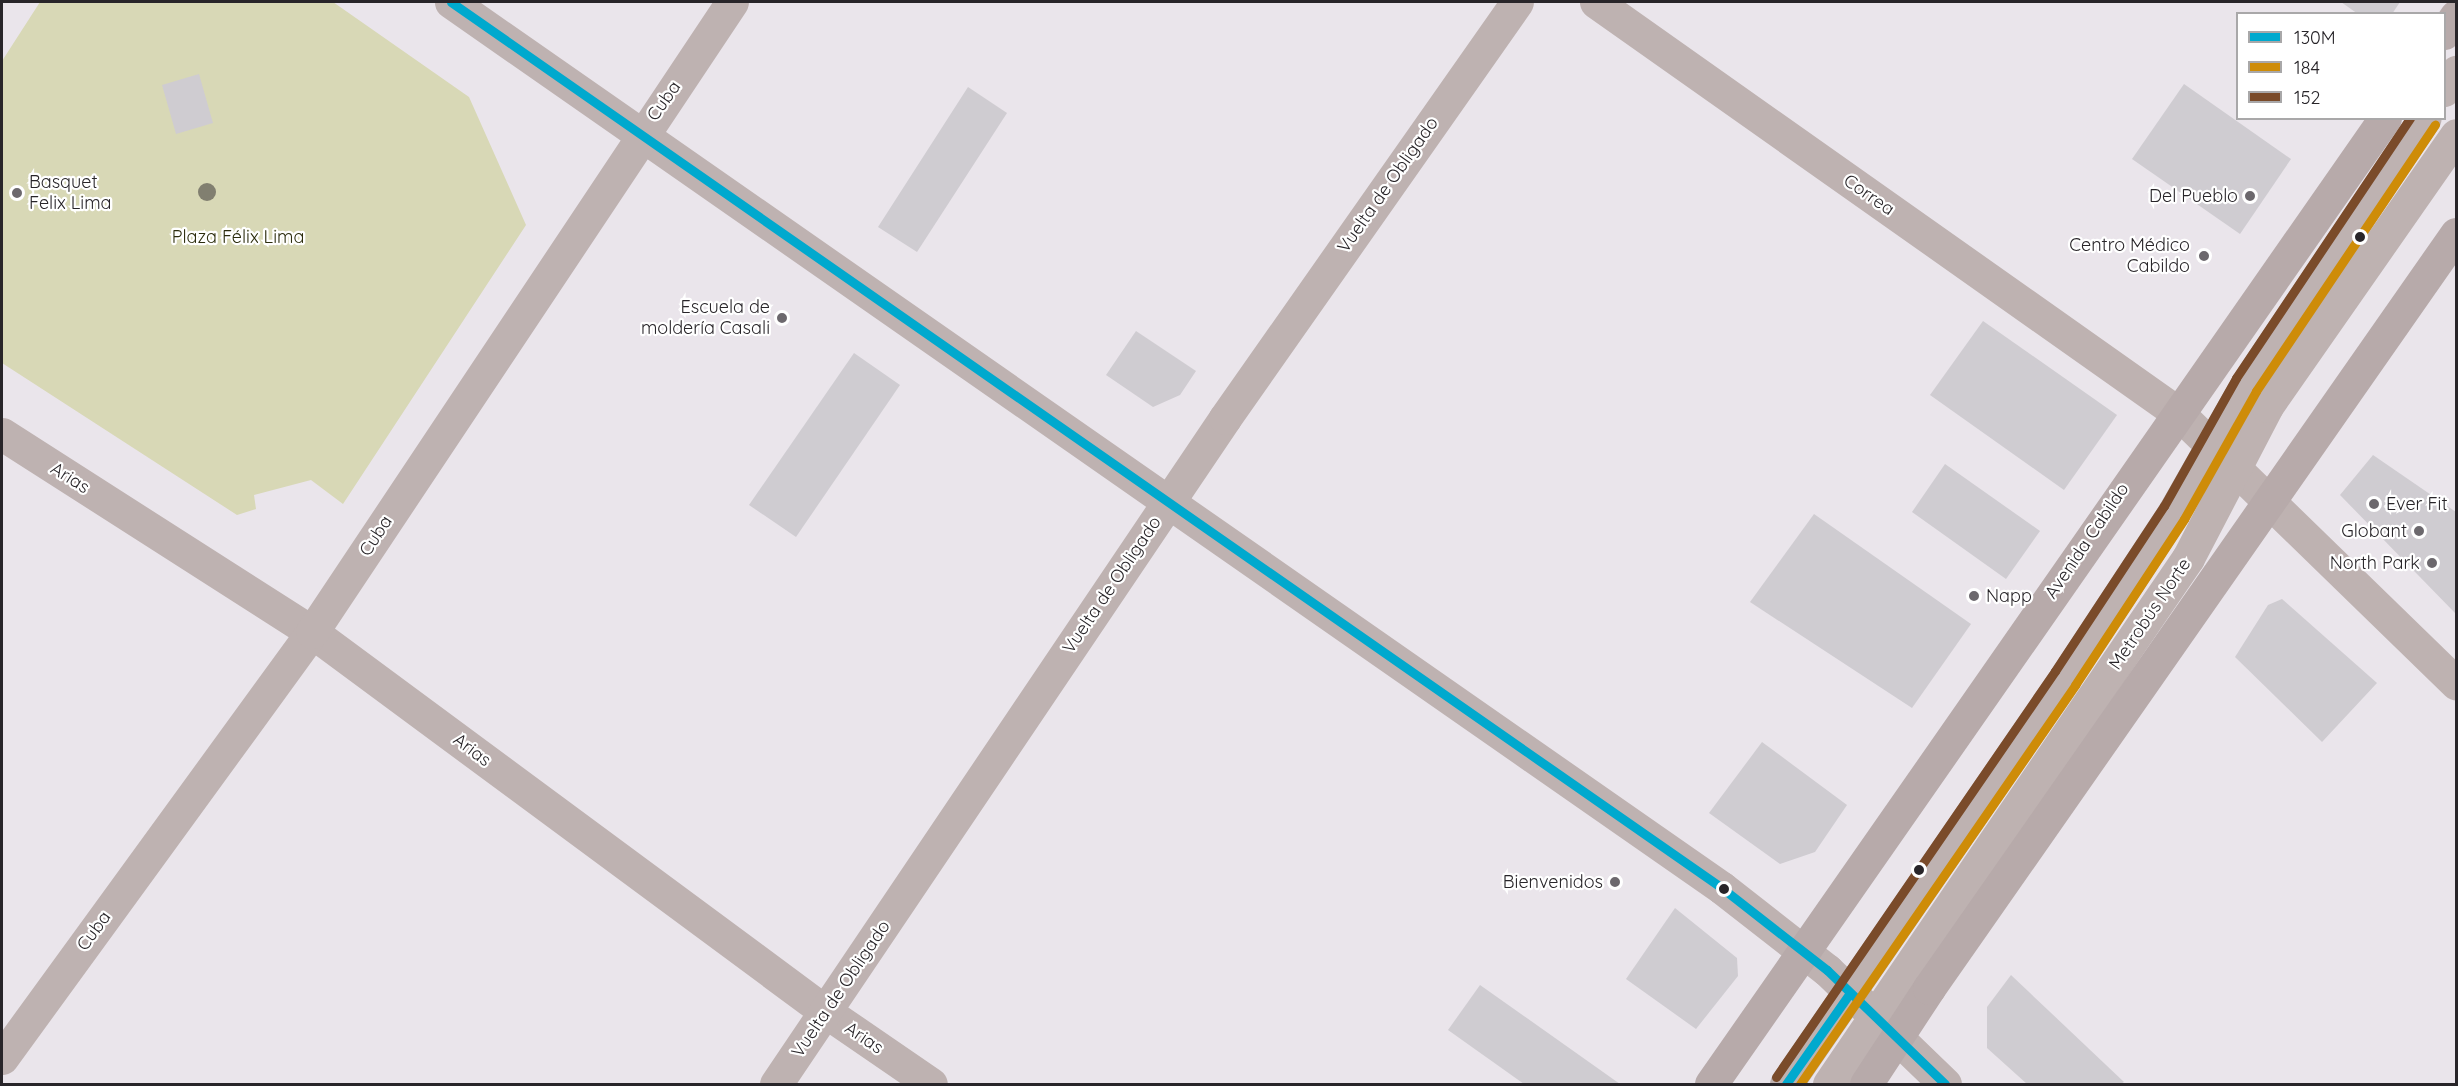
<!DOCTYPE html>
<html>
<head>
<meta charset="utf-8">
<style>
  body { margin:0 }
  #map { position:relative; width:2458px; height:1086px; overflow:hidden; background:#eae5eb; font-family:Quicksand,sans-serif }
  div>[style] { position:absolute }
  .green>* { inset:0; background:#d8d8b6 }
  .building>* { inset:0; background:#cfccd1 }
  .minor>* { height:33px; margin:-16.5px; padding:0 16.5px; transform-origin:16.5px; border-radius:16.5px; background:#beb2b1 }
  .major>* { height:33px; margin:-16.5px; padding:0 16.5px; transform-origin:16.5px; border-radius:16.5px; background:#b7aaaa }
  .bus-1>* { height:9px; margin:-4.5px; padding:0 4.5px; transform-origin:4.5px; border-radius:4.5px; background:#00a9ce }
  .bus-2>* { height:9px; margin:-4.5px; padding:0 4.5px; transform-origin:4.5px; border-radius:4.5px; background:#ce8c08 }
  .bus-3>* { height:9px; margin:-4.5px; padding:0 4.5px; transform-origin:4.5px; border-radius:4.5px; background:#7a4b2a }
  .trees>* { width:18px; height:18px; margin:-9px; border-radius:50%; background:#817f70 }
  .dots>* { width:16px; height:16px; translate:-50% -50%; box-sizing:border-box; border:3px solid #fff; border-radius:50% }
  span { translate:-50% -50%; white-space:nowrap; text-align:center; line-height:1.15; -webkit-text-stroke:4.5px #fff; paint-order:stroke }
  .street-label { font-size:18px; color:#282529 }
  .poi-label { font-size:18px; color:#282529 }
  .left { translate:0 -50%; text-align:left }
  .right { translate:-100% -50%; text-align:right }
  .park-label { font-size:18px; color:#2b2c0c }
  .frame { position:absolute; inset:0; border:3px solid #282529; pointer-events:none }
  .legend { position:absolute; left:2236px; top:12px; width:210px; height:108px; box-sizing:border-box; background:#fff; border:2px solid #a9a8a9; margin:0; padding:8px 10px; list-style:none; font-size:18px; color:#282529 }
  .legend li { display:flex; align-items:center; gap:12px; height:30px }
  .legend b { width:30px; border:2px solid #a9a8a9 }
</style>
</head>
<body>
<div id="map">
  <div class="green">
    <div style="clip-path:polygon(40px 2px,333px 2px,469px 97px,526px 225px,343px 504px,311px 480px,254px 495px,256px 509px,237px 515px,2px 363px,2px 61px)"></div>
  </div>
  <div class="building">
    <div style="clip-path:polygon(2341px 2px,2400px 2px,2392px 14px,2358px 14px)"></div>
    <div style="clip-path:polygon(199px 74px,213px 123px,176px 134px,162px 85px)"></div>
    <div style="clip-path:polygon(2184px 84px,2291px 159px,2240px 234px,2132px 159px)"></div>
    <div style="clip-path:polygon(968px 87px,1007px 113px,917px 252px,878px 227px)"></div>
    <div style="clip-path:polygon(1983px 321px,2117px 415px,2064px 490px,1930px 395px)"></div>
    <div style="clip-path:polygon(1136px 331px,1196px 371px,1180px 395px,1153px 407px,1106px 375px)"></div>
    <div style="clip-path:polygon(854px 353px,900px 385px,796px 537px,749px 505px)"></div>
    <div style="clip-path:polygon(2373px 455px,2456px 512px,2456px 614px,2340px 495px)"></div>
    <div style="clip-path:polygon(1945px 464px,2040px 531px,2006px 579px,1912px 512px)"></div>
    <div style="clip-path:polygon(1814px 514px,1971px 624px,1912px 708px,1750px 602px)"></div>
    <div style="clip-path:polygon(2282px 599px,2377px 683px,2322px 742px,2235px 657px,2268px 605px)"></div>
    <div style="clip-path:polygon(1762px 742px,1847px 805px,1815px 852px,1780px 864px,1709px 813px)"></div>
    <div style="clip-path:polygon(1675px 908px,1737px 958px,1738px 976px,1696px 1029px,1626px 979px)"></div>
    <div style="clip-path:polygon(2011px 975px,2124px 1082px,2121px 1084px,2027px 1084px,1987px 1048px,1987px 1007px)"></div>
    <div style="clip-path:polygon(1480px 985px,1620px 1084px,1524px 1084px,1448px 1030px)"></div>
  </div>
  <div class="minor">
    <div style="left:451px;top:2px;width:1549px;rotate:34.88deg"></div>
    <div style="left:1722px;top:888px;width:133px;rotate:38deg"></div>
    <div style="left:1827px;top:970px;width:164px;rotate:44deg"></div>
    <div style="left:1596px;top:2px;width:712px;rotate:35.23deg"></div>
    <div style="left:2178px;top:413px;width:388px;rotate:44.2deg"></div>
    <div style="left:2444px;top:90px;width:22px;rotate:-56deg"></div>
    <div style="left:2px;top:434px;width:368px;rotate:32.6deg"></div>
    <div style="left:312px;top:632px;width:639px;rotate:36.48deg"></div>
    <div style="left:826px;top:1012px;width:127px;rotate:34.4deg"></div>
    <div style="left:2px;top:1058px;width:527px;rotate:-53.96deg"></div>
    <div style="left:312px;top:632px;width:757px;rotate:-56.31deg"></div>
    <div style="left:776px;top:1084px;width:803px;rotate:-56.01deg"></div>
    <div style="left:1225px;top:418px;width:508px;rotate:-54.93deg"></div>
    <div style="left:1786px;top:1084px;width:493px;rotate:-55.5deg"></div>
    <div style="left:2065px;top:678px;width:199px;rotate:-56.7deg"></div>
    <div style="left:2174px;top:512px;width:146px;rotate:-60.4deg"></div>
    <div style="left:2246px;top:385px;width:321px;rotate:-56.2deg"></div>
    <div style="left:1829px;top:1084px;width:637px;rotate:-55.69deg"></div>
    <div style="left:2188px;top:558px;width:171px;rotate:-62.5deg"></div>
    <div style="left:2267px;top:406px;width:330px;rotate:-55.1deg"></div>
  </div>
  <div class="major">
    <div style="left:2444px;top:33px;width:21px;rotate:-55deg"></div>
    <div style="left:1711px;top:1084px;width:1178px;rotate:-55.1deg"></div>
    <div style="left:1866px;top:1084px;width:115px;rotate:-56.7deg"></div>
    <div style="left:1929px;top:988px;width:920px;rotate:-55.05deg"></div>
  </div>
  <div class="bus-1">
    <div style="left:451px;top:2px;width:1549px;rotate:34.88deg"></div>
    <div style="left:1722px;top:888px;width:133px;rotate:38deg"></div>
    <div style="left:1827px;top:970px;width:164px;rotate:44deg"></div>
    <div style="left:1786px;top:1084px;width:111px;rotate:-54.9deg"></div>
  </div>
  <div class="bus-2">
    <div style="left:1800px;top:1084px;width:485px;rotate:-55.4deg"></div>
    <div style="left:2075px;top:685px;width:199px;rotate:-56.7deg"></div>
    <div style="left:2184px;top:519px;width:147px;rotate:-60.6deg"></div>
    <div style="left:2256px;top:391px;width:321px;rotate:-56.1deg"></div>
  </div>
  <div class="bus-3">
    <div style="left:1776px;top:1077px;width:493px;rotate:-55.5deg"></div>
    <div style="left:2055px;top:671px;width:198px;rotate:-56.6deg"></div>
    <div style="left:2164px;top:506px;width:147px;rotate:-60.6deg"></div>
    <div style="left:2236px;top:378px;width:313px;rotate:-56.2deg"></div>
  </div>
  <div class="trees">
    <div style="left:207px;top:192px"></div>
  </div>
  <div class="dots">
    <div style="left:17px;top:193px;background:#6c686d"></div>
    <div style="left:2250px;top:196px;background:#6c686d"></div>
    <div style="left:2360px;top:237px;background:#282529"></div>
    <div style="left:2204px;top:256px;background:#6c686d"></div>
    <div style="left:782px;top:318px;background:#6c686d"></div>
    <div style="left:2374px;top:504px;background:#6c686d"></div>
    <div style="left:2419px;top:531px;background:#6c686d"></div>
    <div style="left:2432px;top:563px;background:#6c686d"></div>
    <div style="left:1974px;top:596px;background:#6c686d"></div>
    <div style="left:1919px;top:870px;background:#282529"></div>
    <div style="left:1615px;top:882px;background:#6c686d"></div>
    <div style="left:1724px;top:889px;background:#282529"></div>
  </div>
  <div class="street-label">
    <span style="left:664px;top:101px;rotate:-55deg">Cuba</span>
    <span style="left:1388px;top:185px;rotate:-55deg">Vuelta de Obligado</span>
    <span style="left:1869px;top:195px;rotate:35deg">Correa</span>
    <span style="left:70px;top:478px;rotate:32deg">Arias</span>
    <span style="left:376px;top:536px;rotate:-57deg">Cuba</span>
    <span style="left:2087px;top:541px;rotate:-56deg">Avenida Cabildo</span>
    <span style="left:1112px;top:585px;rotate:-56deg">Vuelta de Obligado</span>
    <span style="left:2150px;top:614px;rotate:-56deg">Metrobús Norte</span>
    <span style="left:472px;top:750px;rotate:37deg">Arias</span>
    <span style="left:94px;top:931px;rotate:-54deg">Cuba</span>
    <span style="left:841px;top:989px;rotate:-56deg">Vuelta de Obligado</span>
    <span style="left:864px;top:1038px;rotate:34deg">Arias</span>
  </div>
  <div class="poi-label">
    <span class="left" style="left:29px;top:193px">Basquet<br>Felix Lima</span>
    <span class="right" style="left:2238px;top:196px">Del Pueblo</span>
    <span class="right" style="left:2190px;top:256px">Centro Médico<br>Cabildo</span>
    <span class="right" style="left:770px;top:318px">Escuela de<br>moldería Casali</span>
    <span class="left" style="left:2386px;top:504px">Ever Fit</span>
    <span class="right" style="left:2407px;top:531px">Globant</span>
    <span class="right" style="left:2420px;top:563px">North Park</span>
    <span class="left" style="left:1986px;top:596px">Napp</span>
    <span class="right" style="left:1603px;top:882px">Bienvenidos</span>
  </div>
  <div class="park-label">
    <span style="left:238px;top:237px">Plaza Félix Lima</span>
  </div>
  <div class="frame"></div>
  <ul class="legend">
  <li><b style="height:8px;background:#00a9ce"></b>130M</li>
  <li><b style="height:8px;background:#ce8c08"></b>184</li>
  <li><b style="height:8px;background:#7a4b2a"></b>152</li>
  </ul>
</div>
</body>
</html>
